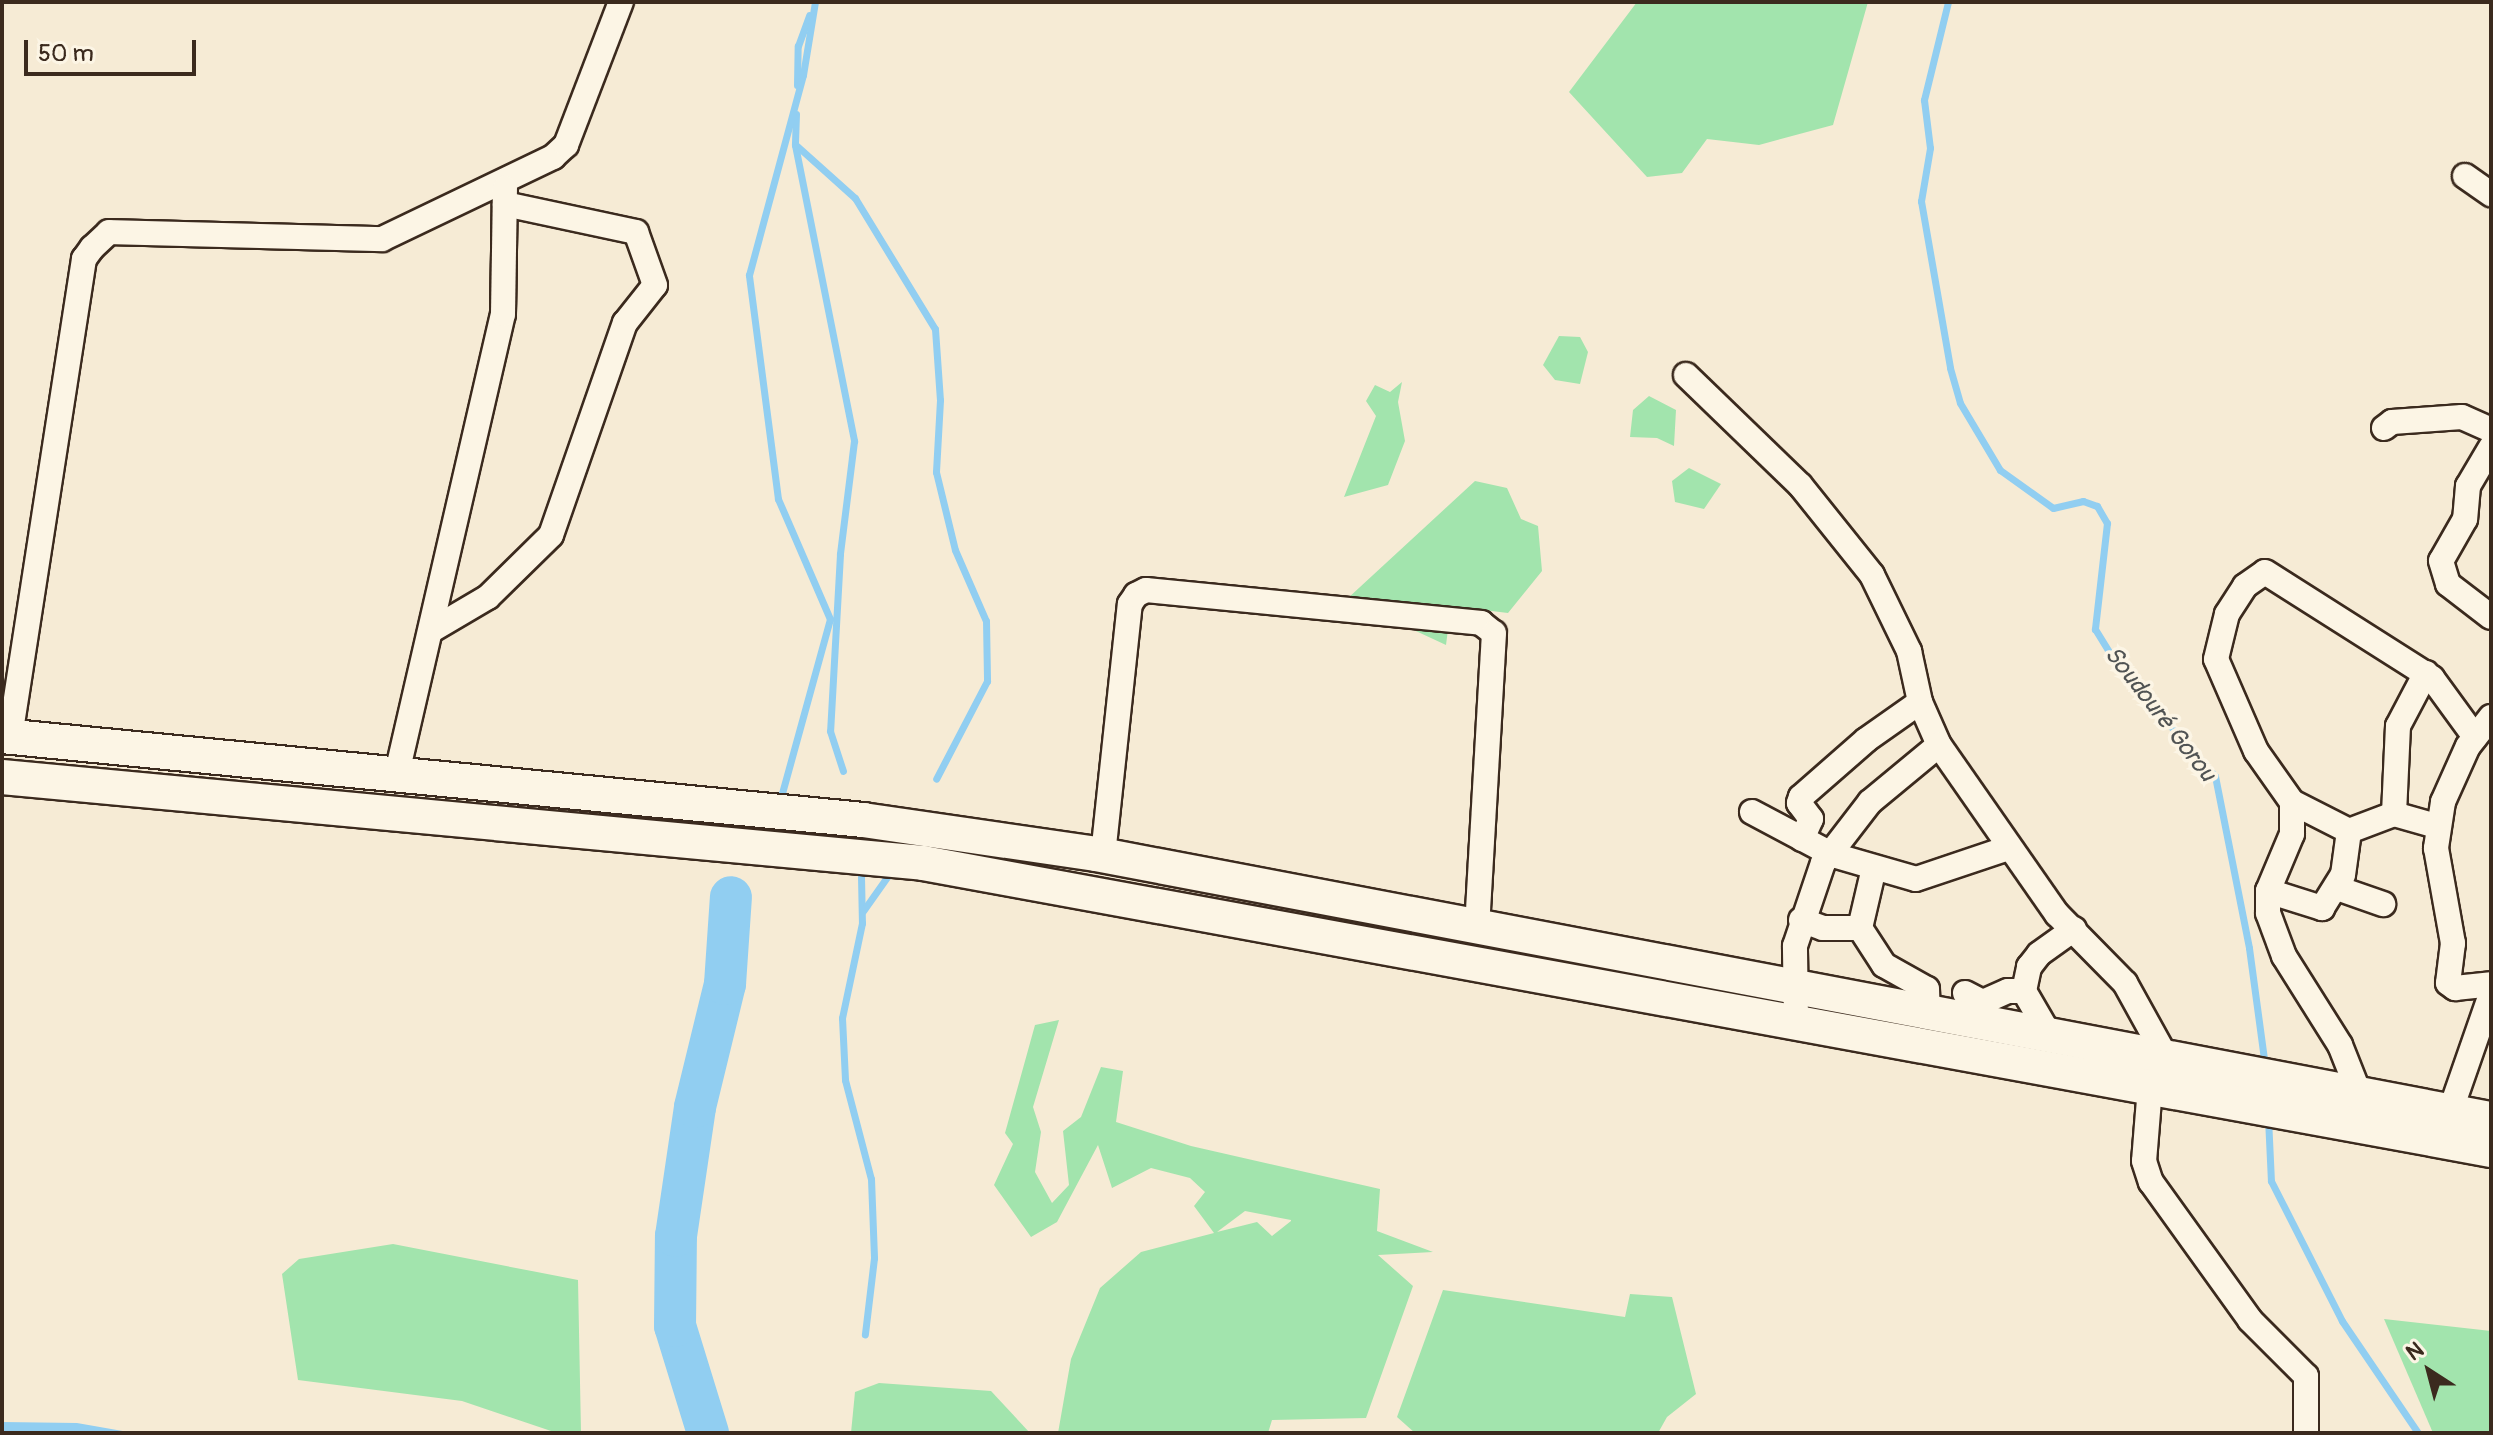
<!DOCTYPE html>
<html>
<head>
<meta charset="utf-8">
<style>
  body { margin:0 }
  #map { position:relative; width:2493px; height:1435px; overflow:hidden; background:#f6ebd5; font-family:Pangolin,sans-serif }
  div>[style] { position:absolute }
  .green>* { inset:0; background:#a2e4ad }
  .water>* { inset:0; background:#91cef1 }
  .stream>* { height:7px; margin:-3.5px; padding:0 3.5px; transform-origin:3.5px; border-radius:3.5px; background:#91cef1 }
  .river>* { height:42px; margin:-21px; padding:0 21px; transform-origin:21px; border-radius:21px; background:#91cef1 }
  .roads { filter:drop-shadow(2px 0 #3b2a1e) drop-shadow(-2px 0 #3b2a1e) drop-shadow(0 2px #3b2a1e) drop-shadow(0 -2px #3b2a1e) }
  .street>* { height:24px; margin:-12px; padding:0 12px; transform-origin:12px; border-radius:12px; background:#fcf5e5 }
  .secondary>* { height:34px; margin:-17px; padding:0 17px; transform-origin:17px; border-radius:17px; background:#fcf5e5 }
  span { translate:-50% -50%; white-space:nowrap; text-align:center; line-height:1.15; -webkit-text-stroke:7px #fcf5e5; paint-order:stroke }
  .water-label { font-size:24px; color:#505353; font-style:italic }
  .frame { position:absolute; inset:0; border:4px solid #3b2a1e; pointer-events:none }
  .north { position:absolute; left:2389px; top:1331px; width:80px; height:80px; -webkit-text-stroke:6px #fcf5e5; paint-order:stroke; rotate:324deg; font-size:22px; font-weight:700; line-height:32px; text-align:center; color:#3b2a1e }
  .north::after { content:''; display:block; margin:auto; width:28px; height:36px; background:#3b2a1e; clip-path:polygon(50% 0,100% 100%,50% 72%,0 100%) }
  .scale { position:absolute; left:24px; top:40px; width:172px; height:36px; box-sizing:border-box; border:4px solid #3b2a1e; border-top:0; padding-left:10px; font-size:24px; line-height:28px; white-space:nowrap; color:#3b2a1e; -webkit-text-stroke:6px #fcf5e5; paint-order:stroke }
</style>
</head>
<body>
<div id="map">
  <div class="green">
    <div style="clip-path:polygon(1637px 2px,1868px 2px,1833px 125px,1759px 145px,1707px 139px,1682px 173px,1647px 177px,1569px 92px)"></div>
    <div style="clip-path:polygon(1559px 336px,1580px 337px,1588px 352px,1580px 384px,1555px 380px,1543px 365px)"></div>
    <div style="clip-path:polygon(1402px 382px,1398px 402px,1405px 441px,1388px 485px,1344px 497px,1376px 416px,1366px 401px,1375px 385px,1390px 392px)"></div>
    <div style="clip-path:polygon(1649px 396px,1676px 410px,1674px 446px,1657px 438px,1630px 437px,1633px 410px)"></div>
    <div style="clip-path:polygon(1689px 468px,1721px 484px,1704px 509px,1675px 502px,1672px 481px)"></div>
    <div style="clip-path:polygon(1475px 481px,1507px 488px,1521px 519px,1538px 526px,1542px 571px,1508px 613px,1451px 606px,1446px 645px,1347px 599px)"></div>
    <div style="clip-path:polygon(evenodd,1059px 1020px,1033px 1107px,1041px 1132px,1035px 1172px,1052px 1203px,1069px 1185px,1063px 1131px,1081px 1117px,1101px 1067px,1123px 1071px,1116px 1122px,1191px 1146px,1380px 1189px,1377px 1231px,1433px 1252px,1378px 1255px,1413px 1286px,1366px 1418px,1272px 1420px,1268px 1433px,1058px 1433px,1071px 1359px,1100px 1288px,1141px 1252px,1214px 1233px,1194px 1206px,1205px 1192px,1190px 1178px,1151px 1168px,1112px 1188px,1098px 1145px,1057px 1222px,1031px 1237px,994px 1185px,1013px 1144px,1005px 1133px,1035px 1025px,1059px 1020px,1245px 1211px,1291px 1220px,1291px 1221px,1272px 1236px,1257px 1222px,1217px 1232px,1245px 1211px)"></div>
    <div style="clip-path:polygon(393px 1244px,578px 1280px,581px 1433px,557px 1433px,462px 1401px,298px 1380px,282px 1274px,299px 1259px)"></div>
    <div style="clip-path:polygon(1443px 1290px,1625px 1317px,1630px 1294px,1672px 1297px,1696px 1394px,1667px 1417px,1658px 1433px,1415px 1433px,1397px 1417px)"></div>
    <div style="clip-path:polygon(2384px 1319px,2491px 1331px,2491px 1433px,2433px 1433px)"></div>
    <div style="clip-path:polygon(879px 1383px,991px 1391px,1030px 1433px,851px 1433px,855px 1392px)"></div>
  </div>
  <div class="water">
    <div style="clip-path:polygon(2px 1422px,77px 1423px,134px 1433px,2px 1433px)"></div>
  </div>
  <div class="stream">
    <div style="left:1948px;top:2px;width:101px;rotate:103.8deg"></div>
    <div style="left:1924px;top:100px;width:48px;rotate:82.9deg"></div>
    <div style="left:1930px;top:148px;width:54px;rotate:99.6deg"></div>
    <div style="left:1921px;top:201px;width:169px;rotate:80.1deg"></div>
    <div style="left:1950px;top:368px;width:36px;rotate:74deg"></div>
    <div style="left:1960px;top:403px;width:78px;rotate:59.2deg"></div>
    <div style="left:2000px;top:470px;width:65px;rotate:35.6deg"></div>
    <div style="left:2053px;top:508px;width:31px;rotate:-13deg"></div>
    <div style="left:2083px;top:501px;width:15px;rotate:20deg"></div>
    <div style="left:2097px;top:506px;width:20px;rotate:60deg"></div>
    <div style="left:2107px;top:523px;width:107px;rotate:96.5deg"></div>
    <div style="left:2095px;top:629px;width:46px;rotate:58.4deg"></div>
    <div style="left:2119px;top:668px;width:144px;rotate:48.4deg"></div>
    <div style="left:2215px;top:776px;width:175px;rotate:78.8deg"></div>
    <div style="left:2249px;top:948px;width:119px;rotate:82.3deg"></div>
    <div style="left:797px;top:85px;width:39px;rotate:-89deg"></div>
    <div style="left:798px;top:46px;width:33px;rotate:-70deg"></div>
    <div style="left:796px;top:114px;width:31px;rotate:92deg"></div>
    <div style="left:795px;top:145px;width:302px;rotate:78.7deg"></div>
    <div style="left:854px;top:441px;width:114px;rotate:97.1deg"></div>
    <div style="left:840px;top:554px;width:177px;rotate:93.2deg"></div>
    <div style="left:830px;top:731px;width:42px;rotate:72deg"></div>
    <div style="left:797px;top:146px;width:78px;rotate:41.9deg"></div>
    <div style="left:855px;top:198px;width:153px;rotate:58.6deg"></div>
    <div style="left:935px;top:329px;width:71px;rotate:86deg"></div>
    <div style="left:940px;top:400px;width:72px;rotate:93.2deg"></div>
    <div style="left:936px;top:472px;width:80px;rotate:76.3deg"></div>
    <div style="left:955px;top:550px;width:77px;rotate:66.4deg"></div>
    <div style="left:986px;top:621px;width:60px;rotate:89deg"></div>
    <div style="left:987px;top:681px;width:110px;rotate:117.5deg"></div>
    <div style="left:779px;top:804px;width:192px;rotate:-74.6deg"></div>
    <div style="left:830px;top:619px;width:131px;rotate:-113.4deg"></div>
    <div style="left:778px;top:499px;width:226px;rotate:-97.4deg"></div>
    <div style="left:749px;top:275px;width:207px;rotate:-74.9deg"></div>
    <div style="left:803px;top:75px;width:74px;rotate:-80.7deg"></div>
    <div style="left:861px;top:877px;width:46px;rotate:88.8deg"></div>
    <div style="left:862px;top:923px;width:97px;rotate:101.9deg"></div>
    <div style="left:842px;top:1018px;width:62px;rotate:87.2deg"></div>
    <div style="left:845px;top:1080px;width:102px;rotate:75.3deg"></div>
    <div style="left:871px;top:1179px;width:79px;rotate:87.8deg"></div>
    <div style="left:874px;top:1258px;width:77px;rotate:96.8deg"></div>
    <div style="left:863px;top:911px;width:42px;rotate:-54.8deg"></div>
    <div style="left:2268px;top:1118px;width:63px;rotate:87.3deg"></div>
    <div style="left:2271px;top:1181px;width:157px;rotate:63.1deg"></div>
    <div style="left:2342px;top:1321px;width:135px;rotate:55.8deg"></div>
  </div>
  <div class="river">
    <div style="left:708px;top:1433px;width:112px;rotate:-107.1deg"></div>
    <div style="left:675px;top:1326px;width:90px;rotate:-89.4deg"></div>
    <div style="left:676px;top:1236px;width:130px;rotate:-81.6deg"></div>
    <div style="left:695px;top:1107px;width:127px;rotate:-76.3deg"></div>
    <div style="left:725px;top:984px;width:87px;rotate:-86.1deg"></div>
  </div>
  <div class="roads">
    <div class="street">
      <div style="left:2465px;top:176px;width:32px;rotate:35deg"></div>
      <div style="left:1686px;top:375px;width:158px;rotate:44deg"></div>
      <div style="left:1800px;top:485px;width:115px;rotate:51.3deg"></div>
      <div style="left:1872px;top:575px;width:85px;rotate:64deg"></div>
      <div style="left:1909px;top:651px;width:52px;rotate:77.8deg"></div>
      <div style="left:1920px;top:702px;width:47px;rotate:66.2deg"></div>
      <div style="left:1939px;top:745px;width:206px;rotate:55.1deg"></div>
      <div style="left:2057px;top:914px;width:97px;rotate:45.4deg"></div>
      <div style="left:2125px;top:983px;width:87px;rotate:61.1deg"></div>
      <div style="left:2384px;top:428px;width:10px;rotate:-37deg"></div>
      <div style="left:2392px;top:422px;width:70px;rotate:-4.1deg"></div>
      <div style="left:2462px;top:417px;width:32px;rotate:24deg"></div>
      <div style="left:2491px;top:447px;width:45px;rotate:120.5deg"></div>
      <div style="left:2468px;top:486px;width:33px;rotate:95deg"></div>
      <div style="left:2465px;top:519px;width:48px;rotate:119.7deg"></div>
      <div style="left:2441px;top:561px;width:24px;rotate:73deg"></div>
      <div style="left:2448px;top:584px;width:54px;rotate:37.5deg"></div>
      <div style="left:432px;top:630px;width:65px;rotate:-30.5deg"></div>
      <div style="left:488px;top:597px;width:88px;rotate:-44.5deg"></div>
      <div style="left:551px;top:535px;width:225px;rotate:-70.8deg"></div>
      <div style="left:625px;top:323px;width:48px;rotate:-51.7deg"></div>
      <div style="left:655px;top:285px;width:56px;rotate:-109.7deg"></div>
      <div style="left:636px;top:232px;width:134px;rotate:-167.9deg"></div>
      <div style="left:2491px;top:717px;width:37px;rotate:128deg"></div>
      <div style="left:2468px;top:746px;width:61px;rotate:114.1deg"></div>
      <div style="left:2443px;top:802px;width:47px;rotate:98.7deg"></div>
      <div style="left:2436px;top:848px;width:97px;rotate:79.9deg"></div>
      <div style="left:2453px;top:943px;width:40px;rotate:97.1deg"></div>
      <div style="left:2448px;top:983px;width:9px;rotate:36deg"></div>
      <div style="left:2455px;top:988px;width:36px;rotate:-6deg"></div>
      <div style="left:10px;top:737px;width:484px;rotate:-81.2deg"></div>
      <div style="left:84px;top:259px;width:14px;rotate:-54deg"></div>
      <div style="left:92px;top:248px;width:23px;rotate:-43deg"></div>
      <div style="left:109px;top:232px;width:273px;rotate:1.5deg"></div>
      <div style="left:382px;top:239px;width:190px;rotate:-25.6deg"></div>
      <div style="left:553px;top:157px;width:18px;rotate:-43deg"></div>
      <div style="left:566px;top:145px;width:153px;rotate:-69deg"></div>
      <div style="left:397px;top:773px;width:471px;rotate:-77deg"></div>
      <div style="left:503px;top:314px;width:126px;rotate:-89.1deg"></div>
      <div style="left:2292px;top:802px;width:64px;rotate:27deg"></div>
      <div style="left:2349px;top:831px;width:48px;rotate:-20.7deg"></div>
      <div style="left:2394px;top:814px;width:44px;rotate:15.9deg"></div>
      <div style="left:1752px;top:812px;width:92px;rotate:28deg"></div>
      <div style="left:1833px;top:855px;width:86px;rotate:16.1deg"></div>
      <div style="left:1916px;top:879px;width:97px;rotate:-18.6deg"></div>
      <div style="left:2394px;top:814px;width:88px;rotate:-87.4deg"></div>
      <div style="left:2398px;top:726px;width:60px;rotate:-62.2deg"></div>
      <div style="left:1802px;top:839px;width:22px;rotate:-66deg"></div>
      <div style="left:1811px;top:819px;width:20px;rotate:-127deg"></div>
      <div style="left:1799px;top:803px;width:6px;rotate:-72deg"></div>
      <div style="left:1801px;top:797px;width:86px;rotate:-41.2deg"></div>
      <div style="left:1866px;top:740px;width:66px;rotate:-35.1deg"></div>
      <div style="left:1103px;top:855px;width:252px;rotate:-83.9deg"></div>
      <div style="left:1130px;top:604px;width:11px;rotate:-56deg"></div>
      <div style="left:1136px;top:595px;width:11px;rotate:-27deg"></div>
      <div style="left:1146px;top:590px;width:337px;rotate:5.6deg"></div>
      <div style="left:1481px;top:623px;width:16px;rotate:38deg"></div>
      <div style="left:1494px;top:633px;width:291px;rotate:93.3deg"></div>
      <div style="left:2337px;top:888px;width:49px;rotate:19.2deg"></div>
      <div style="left:2268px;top:891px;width:57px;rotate:17.5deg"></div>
      <div style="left:2322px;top:908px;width:39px;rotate:-58deg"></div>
      <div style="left:2343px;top:875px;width:44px;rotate:-82.2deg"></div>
      <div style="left:1801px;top:920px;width:23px;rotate:20deg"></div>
      <div style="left:1823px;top:928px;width:37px"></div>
      <div style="left:1860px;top:928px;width:44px;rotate:57deg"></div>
      <div style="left:1884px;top:965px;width:49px;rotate:29.2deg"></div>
      <div style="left:1927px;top:989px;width:24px;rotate:88deg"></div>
      <div style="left:1860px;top:928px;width:62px;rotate:-76.9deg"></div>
      <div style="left:2024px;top:991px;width:25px;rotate:-78deg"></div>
      <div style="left:2029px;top:967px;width:16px;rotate:-52deg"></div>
      <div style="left:2039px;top:954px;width:43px;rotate:-35.5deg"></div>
      <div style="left:1965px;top:993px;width:20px;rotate:27deg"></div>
      <div style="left:1983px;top:1002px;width:27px;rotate:-24deg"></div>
      <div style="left:2008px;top:991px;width:16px"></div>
      <div style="left:2024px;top:991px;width:50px;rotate:59.8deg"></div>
      <div style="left:1796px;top:1022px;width:76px;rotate:-90.8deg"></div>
      <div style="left:1795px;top:946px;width:88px;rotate:-71.4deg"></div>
      <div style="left:1823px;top:863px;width:77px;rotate:-52.4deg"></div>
      <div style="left:1870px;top:802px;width:89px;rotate:-39.6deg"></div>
      <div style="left:2150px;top:1087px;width:74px;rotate:94.6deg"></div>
      <div style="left:2144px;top:1161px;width:22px;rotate:72deg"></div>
      <div style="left:2151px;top:1182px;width:170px;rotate:54.3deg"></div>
      <div style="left:2250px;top:1320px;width:79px;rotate:45deg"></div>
      <div style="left:2306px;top:1376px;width:57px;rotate:90deg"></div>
      <div style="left:2363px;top:1103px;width:62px;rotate:-111.6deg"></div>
      <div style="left:2340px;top:1045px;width:105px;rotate:-122.2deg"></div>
      <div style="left:2284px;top:956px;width:46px;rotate:-110.4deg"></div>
      <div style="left:2268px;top:913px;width:22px;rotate:-90deg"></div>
      <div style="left:2268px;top:891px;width:62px;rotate:-67.2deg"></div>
      <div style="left:2292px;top:834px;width:32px;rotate:-90deg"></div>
      <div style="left:2292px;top:802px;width:62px;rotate:-125.2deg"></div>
      <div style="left:2256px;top:751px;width:100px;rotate:-113.5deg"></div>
      <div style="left:2216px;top:659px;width:46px;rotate:-76.3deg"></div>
      <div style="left:2227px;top:614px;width:33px;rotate:-57deg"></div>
      <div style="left:2245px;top:586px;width:24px;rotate:-35deg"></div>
      <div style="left:2265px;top:572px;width:198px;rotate:32.4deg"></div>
      <div style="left:2432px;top:678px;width:73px;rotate:53.9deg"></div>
      <div style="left:2450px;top:1112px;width:125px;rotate:-70.8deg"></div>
    </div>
    <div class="secondary">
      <div style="left:2px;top:736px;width:865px;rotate:5.57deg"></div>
      <div style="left:863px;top:820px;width:235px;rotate:8.3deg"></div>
      <div style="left:1096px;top:854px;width:1420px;rotate:10.76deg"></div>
      <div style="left:2px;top:777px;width:925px;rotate:5.33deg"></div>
      <div style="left:923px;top:863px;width:1594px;rotate:10.37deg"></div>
    </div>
  </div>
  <div class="water-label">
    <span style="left:2160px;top:714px;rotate:52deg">Soudouré Gorou</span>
  </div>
  <div class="frame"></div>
  <div class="north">N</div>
  <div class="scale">50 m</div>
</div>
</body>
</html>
